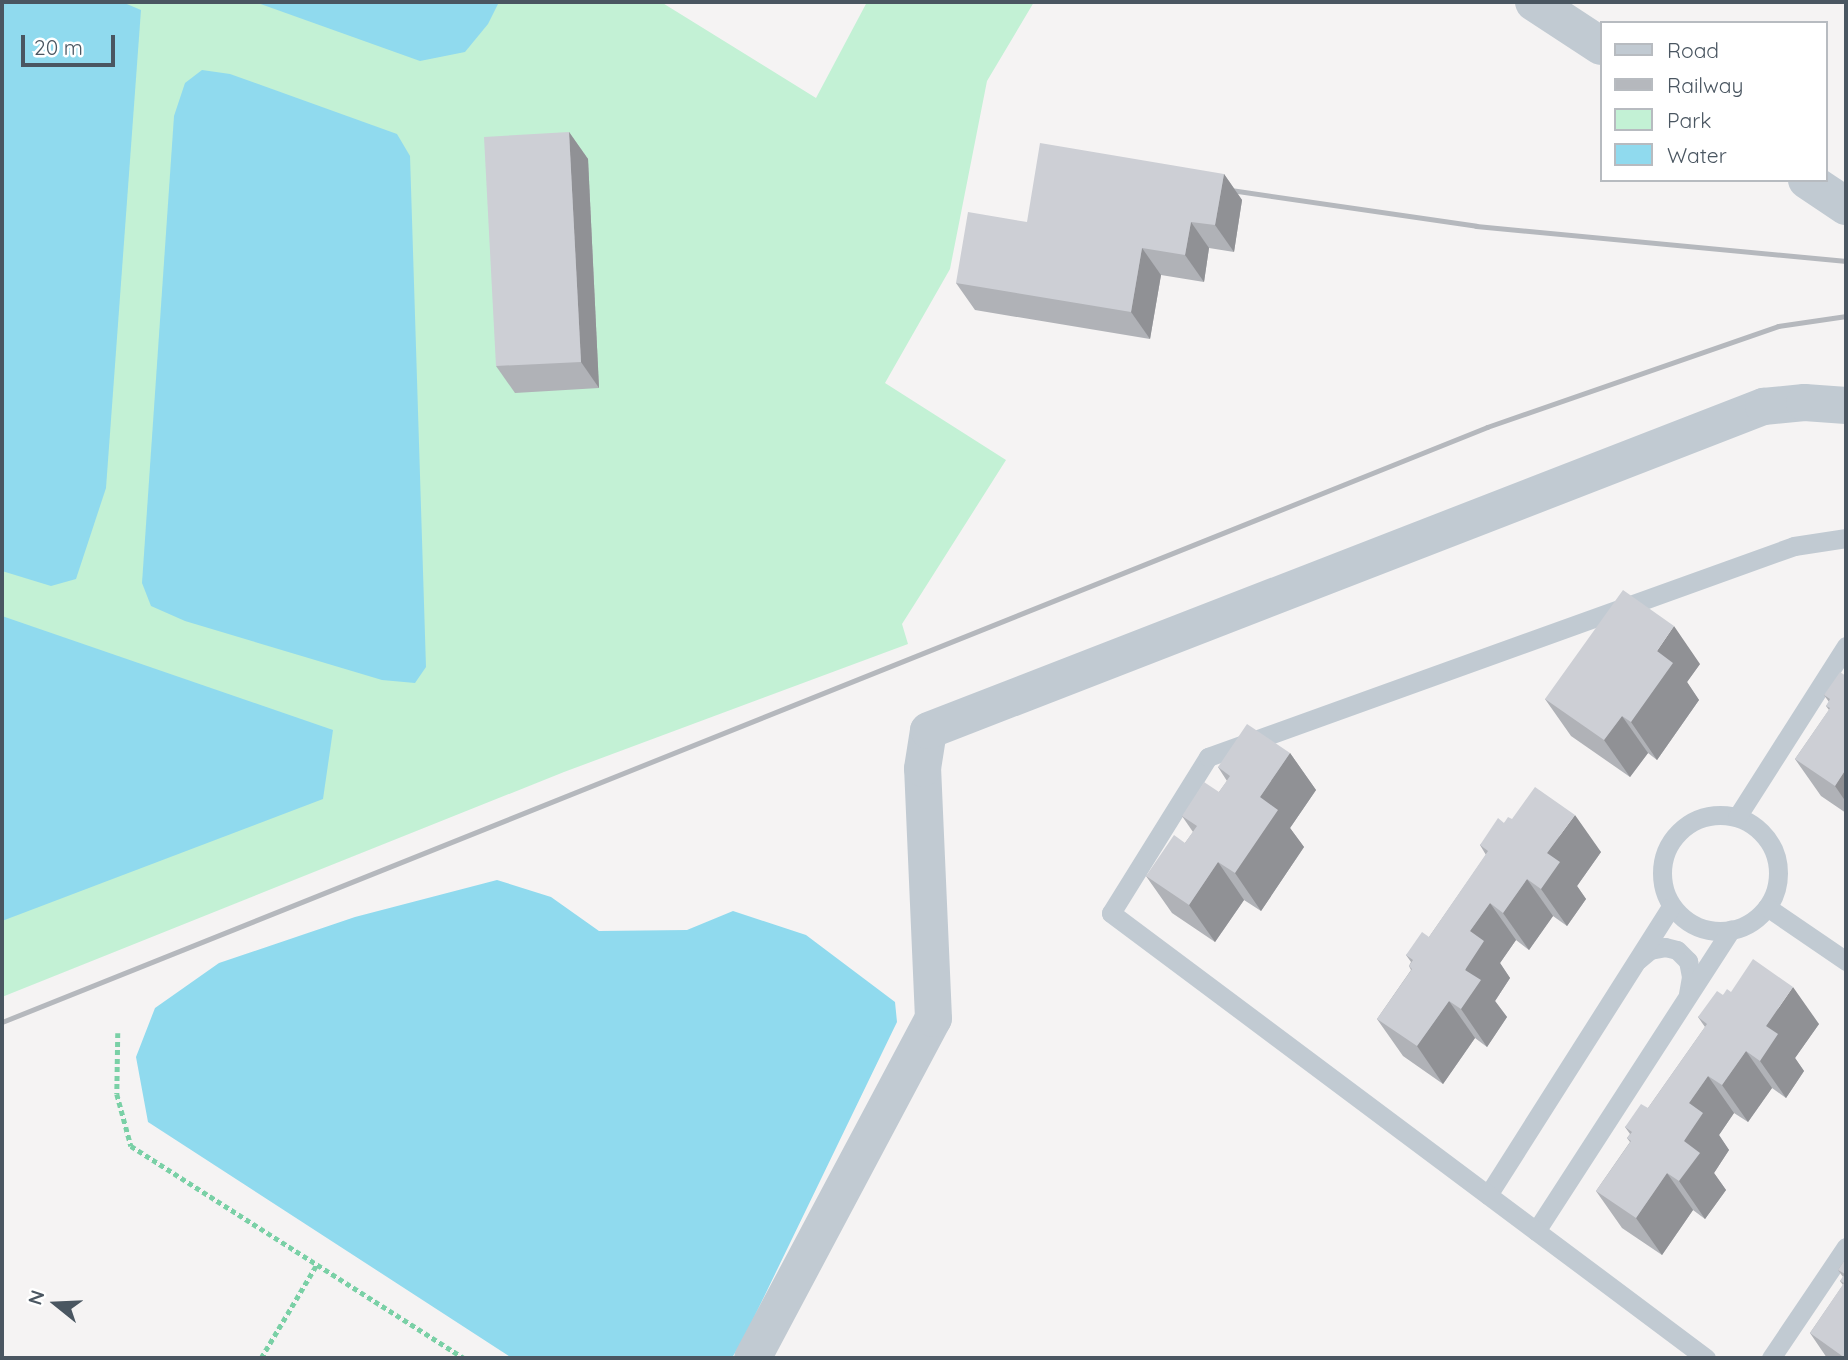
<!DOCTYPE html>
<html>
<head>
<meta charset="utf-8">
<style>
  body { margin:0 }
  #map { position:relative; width:1848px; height:1360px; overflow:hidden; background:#f5f3f3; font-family:Quicksand,sans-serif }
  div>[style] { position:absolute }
  .green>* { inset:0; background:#c3f1d5 }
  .water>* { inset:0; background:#90daee }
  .path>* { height:4.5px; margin-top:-2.25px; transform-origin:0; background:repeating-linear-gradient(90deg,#7ad0a6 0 5px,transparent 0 8.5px) }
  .service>* { height:19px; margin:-9.5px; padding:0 9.5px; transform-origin:9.5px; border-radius:9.5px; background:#c1cad2 }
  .service>.ring { margin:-9.5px; padding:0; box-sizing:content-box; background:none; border:19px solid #c1cad2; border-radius:50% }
  .minor>* { height:37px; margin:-18.5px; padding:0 18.5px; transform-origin:18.5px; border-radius:18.5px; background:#c1cad2 }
  .tertiary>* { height:38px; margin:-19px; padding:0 19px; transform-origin:19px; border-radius:19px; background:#c1cad2 }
  .rail>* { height:5px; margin:-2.5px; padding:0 2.5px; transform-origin:2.5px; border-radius:2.5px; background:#b5b8bd }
  .wall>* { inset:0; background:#b0b2b7 }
  .shaded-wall>* { inset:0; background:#909195 }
  .building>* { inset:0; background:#cdcfd5 }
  span { translate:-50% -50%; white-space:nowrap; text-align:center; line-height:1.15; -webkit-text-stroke:5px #fff; paint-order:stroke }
  .frame { position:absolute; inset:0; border:4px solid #4a5661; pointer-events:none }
  .legend { position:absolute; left:1600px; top:21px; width:228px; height:161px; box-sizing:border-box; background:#fff; border:2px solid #b7bbc0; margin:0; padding:9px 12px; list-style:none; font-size:21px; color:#4a5661 }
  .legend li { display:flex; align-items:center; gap:14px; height:35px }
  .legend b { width:35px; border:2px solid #b7bbc0 }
  .north { position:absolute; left:21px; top:1269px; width:70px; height:70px; -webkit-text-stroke:5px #fff; paint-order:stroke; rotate:288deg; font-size:19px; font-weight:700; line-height:28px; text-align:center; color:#4a5661 }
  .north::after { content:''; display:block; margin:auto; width:24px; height:32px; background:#4a5661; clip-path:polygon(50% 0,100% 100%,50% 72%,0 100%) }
  .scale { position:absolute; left:21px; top:35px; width:94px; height:32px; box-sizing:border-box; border:4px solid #4a5661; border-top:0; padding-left:9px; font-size:21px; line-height:24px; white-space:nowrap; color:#4a5661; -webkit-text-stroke:5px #fff; paint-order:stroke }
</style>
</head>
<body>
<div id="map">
  <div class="green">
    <div style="clip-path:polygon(2px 2px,661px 2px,816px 98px,867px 2px,1034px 2px,987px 81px,950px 269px,885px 383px,1006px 460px,902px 624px,908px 644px,564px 772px,2px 997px)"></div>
  </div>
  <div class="water">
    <div style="clip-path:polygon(2px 2px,122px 2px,141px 10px,106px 488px,76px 579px,51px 586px,2px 571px)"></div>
    <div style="clip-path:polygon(255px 2px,499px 2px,488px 24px,465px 52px,420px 61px)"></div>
    <div style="clip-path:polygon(202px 70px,230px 74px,397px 134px,410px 156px,426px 667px,415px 683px,382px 680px,185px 621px,151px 606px,142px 583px,174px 116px,185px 83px)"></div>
    <div style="clip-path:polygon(2px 616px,333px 730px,323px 799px,2px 921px)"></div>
    <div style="clip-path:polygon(497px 880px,551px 897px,599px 931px,687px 930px,733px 911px,806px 935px,895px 1002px,897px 1022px,745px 1336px,732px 1358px,512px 1358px,148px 1122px,136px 1057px,155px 1008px,219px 963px,355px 917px)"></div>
  </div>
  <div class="path">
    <div style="left:118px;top:1033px;width:61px;rotate:90.9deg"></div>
    <div style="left:117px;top:1094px;width:54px;rotate:74.9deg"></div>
    <div style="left:131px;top:1146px;width:395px;rotate:32.5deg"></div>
    <div style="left:261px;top:1358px;width:109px;rotate:-59.2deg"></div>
  </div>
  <div class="service">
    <div class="ring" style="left:1662px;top:815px;width:97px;height:97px"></div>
    <div style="left:1737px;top:817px;width:203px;rotate:-57.5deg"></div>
    <div style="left:1767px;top:907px;width:96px;rotate:34.4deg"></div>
    <div style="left:1638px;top:960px;width:16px;rotate:-40deg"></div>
    <div style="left:1650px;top:950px;width:15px;rotate:-11deg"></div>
    <div style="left:1665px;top:947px;width:12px;rotate:14deg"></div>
    <div style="left:1677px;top:950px;width:16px;rotate:45deg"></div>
    <div style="left:1688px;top:961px;width:16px;rotate:79deg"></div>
    <div style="left:1691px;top:977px;width:17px;rotate:100deg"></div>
    <div style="left:1488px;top:1195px;width:341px;rotate:-57.6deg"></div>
    <div style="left:1536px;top:1231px;width:359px;rotate:-57.1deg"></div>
    <div style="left:1706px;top:1358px;width:743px;rotate:-143.21deg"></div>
    <div style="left:1111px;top:913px;width:184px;rotate:-58.1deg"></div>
    <div style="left:1208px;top:757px;width:623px;rotate:-19.8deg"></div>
    <div style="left:1794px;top:546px;width:53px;rotate:-8.7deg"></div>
    <div style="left:1771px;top:1358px;width:134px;rotate:-56deg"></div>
  </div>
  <div class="minor">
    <div style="left:752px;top:1358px;width:385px;rotate:-62deg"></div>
    <div style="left:933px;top:1018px;width:250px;rotate:-92.5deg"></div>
    <div style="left:922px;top:768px;width:38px;rotate:-81deg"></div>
    <div style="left:928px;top:730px;width:896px;rotate:-21.21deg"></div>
    <div style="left:1763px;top:406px;width:41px;rotate:-5.6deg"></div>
    <div style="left:1804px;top:402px;width:42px;rotate:4.1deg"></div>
  </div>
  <div class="tertiary">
    <div style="left:1534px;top:2px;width:80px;rotate:33.3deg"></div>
    <div style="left:1807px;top:180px;width:47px;rotate:33.7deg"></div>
  </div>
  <div class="rail">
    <div style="left:1217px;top:188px;width:262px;rotate:8.3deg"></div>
    <div style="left:1476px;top:226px;width:372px;rotate:5.4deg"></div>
    <div style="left:2px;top:1022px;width:1600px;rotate:-21.83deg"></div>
    <div style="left:1487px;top:427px;width:308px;rotate:-19.1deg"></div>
    <div style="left:1778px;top:326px;width:69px;rotate:-8.4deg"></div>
  </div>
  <div class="wall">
    <div style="clip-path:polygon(569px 132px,588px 159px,599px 388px,515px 393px,496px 366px)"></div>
    <div style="clip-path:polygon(1224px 174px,1242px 200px,1234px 252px,1209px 248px,1204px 282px,1161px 275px,1150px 339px,975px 310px,956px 283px,1027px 222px)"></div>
    <div style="clip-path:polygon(1700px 664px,1687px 682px,1699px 700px,1657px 760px,1648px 753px,1630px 777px,1571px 736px,1545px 699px)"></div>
    <div style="clip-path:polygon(1846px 676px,1846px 813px,1821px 796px,1795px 759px,1829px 710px,1826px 706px,1829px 702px,1824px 695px)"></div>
    <div style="clip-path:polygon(1290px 753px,1316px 790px,1290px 828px,1304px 847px,1261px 911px,1244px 900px,1215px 942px,1172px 913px,1146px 876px,1185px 843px,1193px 832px,1182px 816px,1219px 792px,1227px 781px,1218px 767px)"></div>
    <div style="clip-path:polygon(1512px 819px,1601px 852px,1577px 886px,1586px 899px,1567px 926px,1553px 916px,1529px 950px,1516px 940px,1500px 963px,1510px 978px,1495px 1001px,1507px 1017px,1487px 1047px,1475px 1038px,1443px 1084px,1403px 1056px,1377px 1019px,1411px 970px,1409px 966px,1411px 962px,1406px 955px,1429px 937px,1486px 855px,1480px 845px,1504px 823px)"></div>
    <div style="clip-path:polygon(1731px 992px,1819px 1024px,1795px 1058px,1804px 1071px,1786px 1098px,1772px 1088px,1748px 1122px,1734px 1113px,1719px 1135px,1729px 1150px,1714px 1173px,1726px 1190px,1705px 1219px,1693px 1210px,1662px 1255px,1622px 1228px,1596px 1191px,1630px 1142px,1627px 1138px,1630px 1134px,1625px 1127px,1648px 1108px,1705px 1027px,1698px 1017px,1723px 995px)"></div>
    <div style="clip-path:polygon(1846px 1258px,1846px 1358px,1827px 1358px,1810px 1333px,1843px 1285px,1840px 1281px,1843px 1277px,1838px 1270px)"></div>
  </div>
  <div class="shaded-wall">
    <div style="clip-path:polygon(569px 132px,588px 159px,599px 388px,581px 362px)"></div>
    <div style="clip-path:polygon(1224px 174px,1242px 200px,1234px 252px,1215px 225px)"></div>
    <div style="clip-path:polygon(1191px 222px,1209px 248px,1204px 282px,1185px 255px)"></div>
    <div style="clip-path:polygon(1142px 248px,1161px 275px,1150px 339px,1131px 312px)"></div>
    <div style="clip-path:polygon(1674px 626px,1700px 664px,1687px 682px,1699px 700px,1657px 760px,1631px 722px,1657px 651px)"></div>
    <div style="clip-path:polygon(1622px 716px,1648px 753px,1630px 777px,1604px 740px)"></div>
    <div style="clip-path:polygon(1290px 753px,1316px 790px,1290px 828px,1304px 847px,1261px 911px,1235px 873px,1260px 797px)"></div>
    <div style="clip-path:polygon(1846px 769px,1846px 802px,1835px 786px)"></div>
    <div style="clip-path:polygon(1575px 815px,1601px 852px,1577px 886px,1586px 899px,1567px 926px,1541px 889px,1547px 853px)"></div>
    <div style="clip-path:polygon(1218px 862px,1244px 900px,1215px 942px,1189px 905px)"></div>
    <div style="clip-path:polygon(1527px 879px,1553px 916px,1529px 950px,1503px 913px)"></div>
    <div style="clip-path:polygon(1490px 903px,1516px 940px,1500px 963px,1510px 978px,1495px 1001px,1507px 1017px,1487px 1047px,1461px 1009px,1470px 931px)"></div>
    <div style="clip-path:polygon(1793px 987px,1819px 1024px,1795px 1058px,1804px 1071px,1786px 1098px,1760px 1061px,1766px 1026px)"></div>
    <div style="clip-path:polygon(1449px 1001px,1475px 1038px,1443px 1084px,1417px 1046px)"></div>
    <div style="clip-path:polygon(1746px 1051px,1772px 1088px,1748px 1122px,1722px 1085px)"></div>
    <div style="clip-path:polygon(1708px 1076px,1734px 1113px,1719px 1135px,1729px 1150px,1714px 1173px,1726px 1190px,1705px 1219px,1679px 1181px,1689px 1103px)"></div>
    <div style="clip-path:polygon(1667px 1173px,1693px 1210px,1662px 1255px,1636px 1218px)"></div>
  </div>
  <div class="building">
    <div style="clip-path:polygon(569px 132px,581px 362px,496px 366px,484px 137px)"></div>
    <div style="clip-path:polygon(1040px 143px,1224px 174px,1215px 225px,1191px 222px,1185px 255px,1142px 248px,1131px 312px,956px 283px,968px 212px,1027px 222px)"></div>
    <div style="clip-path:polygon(1623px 590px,1674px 626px,1657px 651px,1673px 663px,1631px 722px,1622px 716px,1604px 740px,1545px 699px)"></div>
    <div style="clip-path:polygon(1840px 672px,1846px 676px,1846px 769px,1835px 786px,1795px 759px,1830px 708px,1826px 706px,1830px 699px,1824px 695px)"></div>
    <div style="clip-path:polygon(1247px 724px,1290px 753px,1260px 797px,1278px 810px,1235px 873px,1218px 862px,1189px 905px,1146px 876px,1174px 835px,1185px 843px,1197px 826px,1182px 816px,1204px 782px,1219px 792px,1230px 776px,1218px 767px)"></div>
    <div style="clip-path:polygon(1535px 787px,1575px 815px,1547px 853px,1560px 862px,1541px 889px,1527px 879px,1503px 913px,1490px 903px,1470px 931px,1484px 941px,1465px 970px,1481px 980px,1461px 1009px,1449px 1001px,1417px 1046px,1377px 1019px,1412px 969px,1409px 966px,1413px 960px,1406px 955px,1422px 932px,1429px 937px,1488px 851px,1480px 845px,1498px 818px,1504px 823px,1508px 817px,1512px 819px)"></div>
    <div style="clip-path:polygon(1753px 959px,1793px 987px,1766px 1026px,1778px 1034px,1760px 1061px,1746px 1051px,1722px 1085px,1708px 1076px,1689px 1103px,1703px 1113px,1684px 1141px,1700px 1153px,1679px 1181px,1667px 1173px,1636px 1218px,1596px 1191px,1631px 1141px,1627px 1138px,1632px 1132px,1625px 1127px,1641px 1104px,1648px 1108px,1707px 1024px,1698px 1017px,1717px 991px,1723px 995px,1727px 989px,1731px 992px)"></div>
    <div style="clip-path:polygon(1846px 1258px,1846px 1358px,1845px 1358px,1810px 1333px,1844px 1283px,1840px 1281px,1845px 1274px,1838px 1270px)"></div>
  </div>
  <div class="frame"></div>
  <ul class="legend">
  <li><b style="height:9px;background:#c1cad2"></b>Road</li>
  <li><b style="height:9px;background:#b5b8bd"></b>Railway</li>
  <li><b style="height:19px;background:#c3f1d5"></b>Park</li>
  <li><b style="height:19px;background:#90daee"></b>Water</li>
  </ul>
  <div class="north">N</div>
  <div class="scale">20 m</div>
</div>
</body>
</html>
